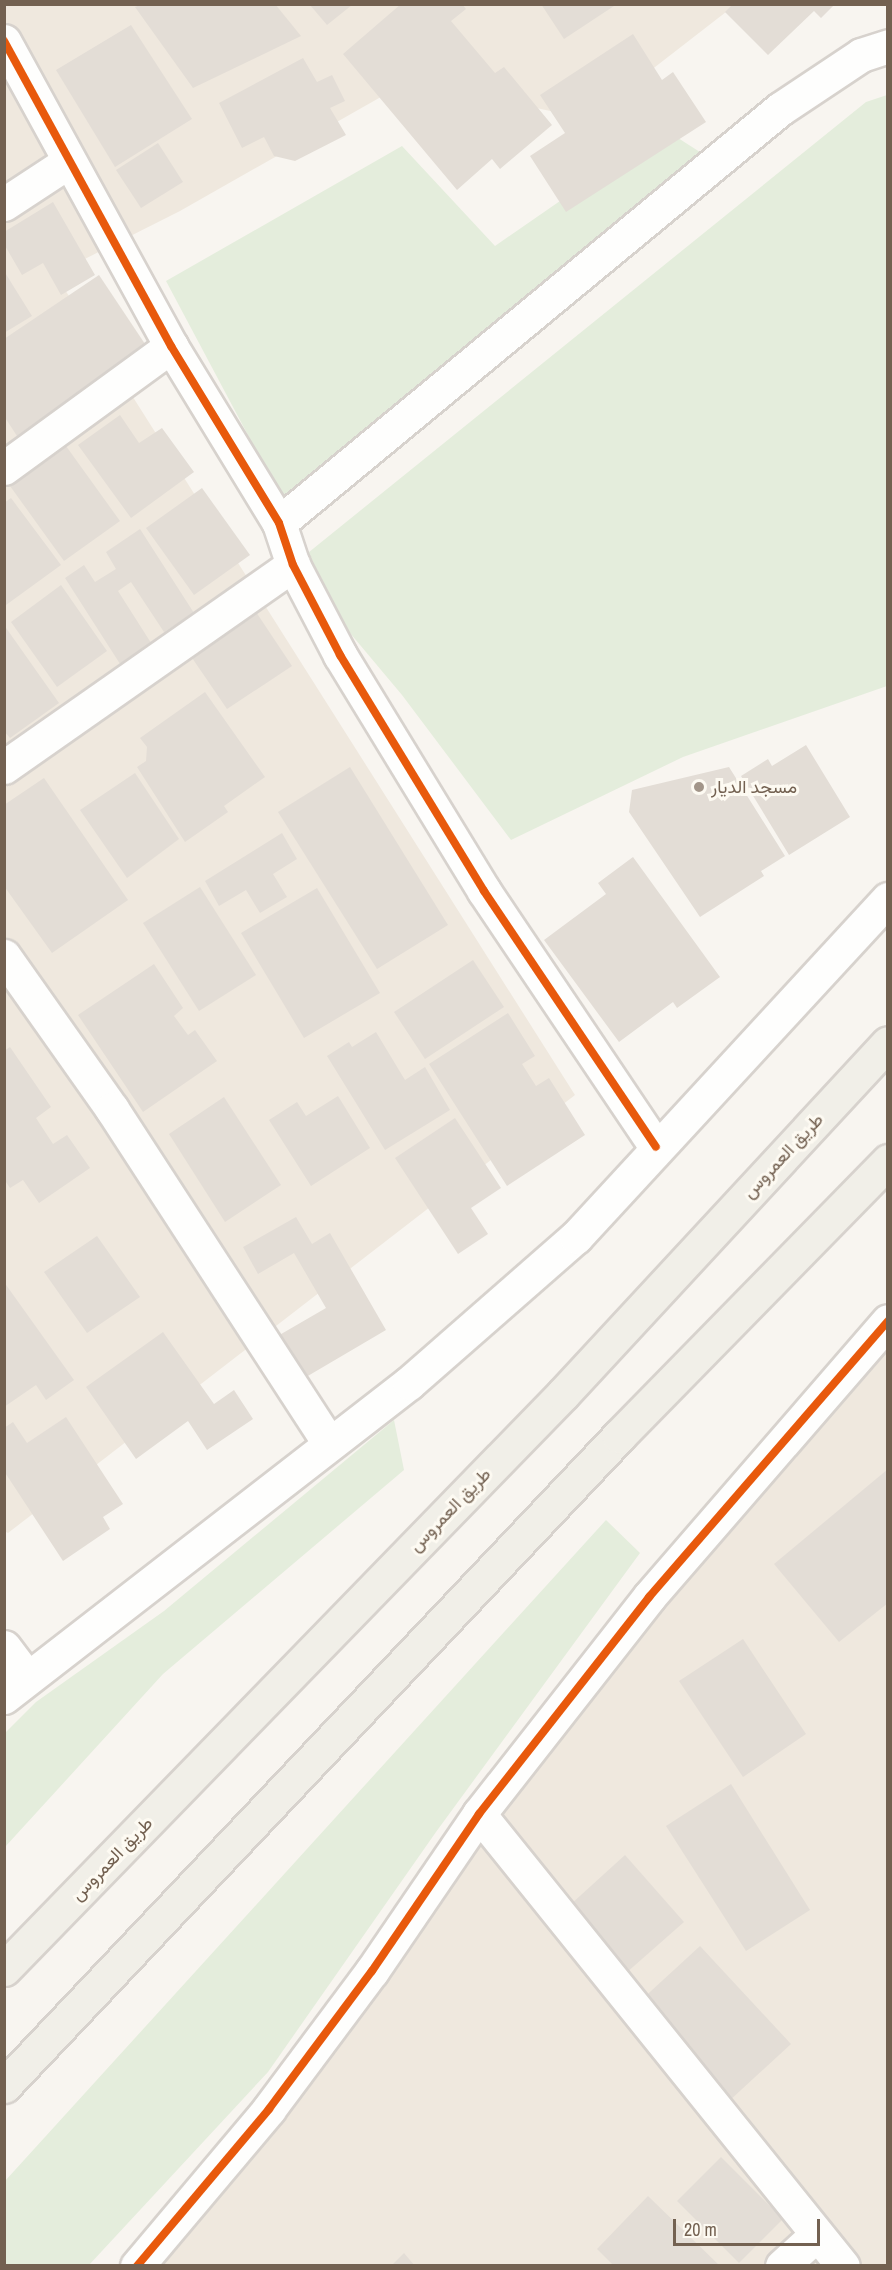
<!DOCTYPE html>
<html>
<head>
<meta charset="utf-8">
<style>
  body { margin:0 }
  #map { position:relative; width:892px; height:2270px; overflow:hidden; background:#f8f5f0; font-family:"Archivo Narrow",Vazirmatn,sans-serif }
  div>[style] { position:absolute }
  .residential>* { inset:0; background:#efe8de }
  .green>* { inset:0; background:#e4eddc }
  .building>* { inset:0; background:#e3ddd6 }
  .roads { filter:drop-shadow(2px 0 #d7d2cd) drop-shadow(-2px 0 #d7d2cd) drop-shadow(0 2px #d7d2cd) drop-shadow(0 -2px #d7d2cd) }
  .street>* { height:33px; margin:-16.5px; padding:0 16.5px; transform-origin:16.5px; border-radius:16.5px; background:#fefefd }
  .primary>* { height:33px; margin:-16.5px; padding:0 16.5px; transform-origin:16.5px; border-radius:16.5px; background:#f1efe8 }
  .cycleway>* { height:8px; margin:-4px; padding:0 4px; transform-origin:4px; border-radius:4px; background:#e8590c }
  .dots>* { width:16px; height:16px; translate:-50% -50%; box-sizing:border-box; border:3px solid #fdfaf2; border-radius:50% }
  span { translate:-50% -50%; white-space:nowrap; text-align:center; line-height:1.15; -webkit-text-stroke:6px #fdfaf2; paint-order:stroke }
  .poi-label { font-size:18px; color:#736151 }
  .left { translate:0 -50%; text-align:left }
  .street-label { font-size:18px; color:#736151 }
  .frame { position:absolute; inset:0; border:6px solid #736151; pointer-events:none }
  .scale { position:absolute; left:673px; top:2219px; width:147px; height:27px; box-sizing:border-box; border:3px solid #736151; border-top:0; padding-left:8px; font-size:18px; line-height:21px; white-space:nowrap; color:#736151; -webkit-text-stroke:4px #fdfaf2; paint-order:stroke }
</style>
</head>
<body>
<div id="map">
  <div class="residential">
    <div style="clip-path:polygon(4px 5px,735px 5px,588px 119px,409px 81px,180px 211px,55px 274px,575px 1095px,8px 1533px,4px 1531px)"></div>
    <div style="clip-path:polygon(887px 1319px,887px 2265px,124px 2266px)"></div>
  </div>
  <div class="green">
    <div style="clip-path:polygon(887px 95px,887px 686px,683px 757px,511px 840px,402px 695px,293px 565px,866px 102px)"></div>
    <div style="clip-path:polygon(664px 129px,703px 154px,283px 501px,166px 281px,402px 146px,495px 246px)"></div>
    <div style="clip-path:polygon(394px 1420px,404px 1470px,163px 1674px,5px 1847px,5px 1733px,36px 1702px,164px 1611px)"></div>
    <div style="clip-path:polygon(606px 1520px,640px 1553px,436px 1832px,268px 2072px,89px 2265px,5px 2265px,5px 2181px)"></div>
  </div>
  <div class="building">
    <div style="clip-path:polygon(142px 4px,275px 4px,301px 36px,193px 88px,135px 7px)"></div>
    <div style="clip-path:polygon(401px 4px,462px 4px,466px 9px,451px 21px,495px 73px,504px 67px,552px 125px,500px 169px,492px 159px,457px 190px,343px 54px)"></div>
    <div style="clip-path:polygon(541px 4px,617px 4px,564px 39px)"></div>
    <div style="clip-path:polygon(733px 4px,835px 4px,821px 18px,814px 11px,768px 55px,725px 12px)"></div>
    <div style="clip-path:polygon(310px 5px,352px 5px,327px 25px)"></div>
    <div style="clip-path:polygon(131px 25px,192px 119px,115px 167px,56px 70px)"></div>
    <div style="clip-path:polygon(633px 34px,662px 80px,673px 72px,706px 122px,566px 212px,530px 156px,565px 133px,540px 95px)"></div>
    <div style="clip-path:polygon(303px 58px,317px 82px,332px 75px,345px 101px,330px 108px,346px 135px,295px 161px,274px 156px,264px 137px,242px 148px,219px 103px)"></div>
    <div style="clip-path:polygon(158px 143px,183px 182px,141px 208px,116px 170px)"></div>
    <div style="clip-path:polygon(53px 202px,95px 275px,61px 295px,43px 263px,22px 275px,4px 244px,4px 232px)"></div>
    <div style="clip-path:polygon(4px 271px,32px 316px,4px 333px)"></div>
    <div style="clip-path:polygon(99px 275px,145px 344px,83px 393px,17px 436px,4px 416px,4px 339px)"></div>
    <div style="clip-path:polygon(120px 415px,139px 443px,162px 428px,194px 472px,131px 518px,78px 445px)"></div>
    <div style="clip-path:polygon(66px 446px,120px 521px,64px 561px,10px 486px)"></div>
    <div style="clip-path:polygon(202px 488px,250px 555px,194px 595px,146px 528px)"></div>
    <div style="clip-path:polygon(11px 498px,61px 565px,6px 605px,4px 503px)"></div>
    <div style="clip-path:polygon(140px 529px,194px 613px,164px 632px,131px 582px,118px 591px,153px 646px,122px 667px,65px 578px,84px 565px,95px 582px,116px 569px,106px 552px)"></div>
    <div style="clip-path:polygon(61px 585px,107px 651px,57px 687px,11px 622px)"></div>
    <div style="clip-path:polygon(254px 609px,292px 666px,227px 709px,188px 652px)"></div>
    <div style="clip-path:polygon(4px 625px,59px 703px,10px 738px,4px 731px)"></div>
    <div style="clip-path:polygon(205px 692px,265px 777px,224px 806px,228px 812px,185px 842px,137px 767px,146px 761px,147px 747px,140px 738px)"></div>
    <div style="clip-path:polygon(806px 745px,850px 817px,789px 855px,741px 776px,768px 759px,772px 766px)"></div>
    <div style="clip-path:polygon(350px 767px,448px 925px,377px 969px,278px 812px)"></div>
    <div style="clip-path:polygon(729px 767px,785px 856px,761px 871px,764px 876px,700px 917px,629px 812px,632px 790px)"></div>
    <div style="clip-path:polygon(135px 773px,179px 839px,127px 878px,80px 810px)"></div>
    <div style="clip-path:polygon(44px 778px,128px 900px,52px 953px,4px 886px,4px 805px)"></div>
    <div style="clip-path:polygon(282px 833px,297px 859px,273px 874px,287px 897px,260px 913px,246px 890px,219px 906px,205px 881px)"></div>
    <div style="clip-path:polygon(633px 857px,720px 977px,677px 1008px,673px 1002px,619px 1042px,544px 940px,606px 894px,598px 883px)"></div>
    <div style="clip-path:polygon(200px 887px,256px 975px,199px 1011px,143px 923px)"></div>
    <div style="clip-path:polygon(317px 888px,380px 993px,304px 1038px,241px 933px)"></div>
    <div style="clip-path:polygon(473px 960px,504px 1007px,425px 1059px,394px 1012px)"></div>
    <div style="clip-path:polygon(154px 964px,183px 1008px,174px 1016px,188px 1035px,195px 1030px,217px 1061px,143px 1112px,78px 1015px)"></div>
    <div style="clip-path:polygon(508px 1013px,535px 1056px,522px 1064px,536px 1086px,549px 1078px,585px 1135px,507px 1186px,429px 1064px)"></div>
    <div style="clip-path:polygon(376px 1032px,405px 1080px,425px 1067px,450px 1110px,385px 1150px,327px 1056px,349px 1042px,352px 1047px)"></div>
    <div style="clip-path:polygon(10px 1047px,51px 1107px,36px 1118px,53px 1144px,67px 1135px,90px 1168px,39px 1203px,23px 1180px,10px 1188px,4px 1179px,4px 1051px)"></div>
    <div style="clip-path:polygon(338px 1096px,370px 1148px,311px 1186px,269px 1120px,297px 1102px,306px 1116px)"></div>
    <div style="clip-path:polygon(224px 1097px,281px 1185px,225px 1222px,169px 1134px)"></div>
    <div style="clip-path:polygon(455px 1118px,501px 1188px,471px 1208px,488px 1234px,458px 1254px,395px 1158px)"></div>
    <div style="clip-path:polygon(296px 1217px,312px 1244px,330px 1233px,386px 1330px,301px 1380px,276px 1337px,326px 1308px,294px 1253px,258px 1274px,243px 1247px)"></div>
    <div style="clip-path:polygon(97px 1236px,140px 1297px,87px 1333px,44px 1272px)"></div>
    <div style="clip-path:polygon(4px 1282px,74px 1380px,46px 1400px,36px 1385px,4px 1407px)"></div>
    <div style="clip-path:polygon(163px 1332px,214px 1404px,234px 1390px,253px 1419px,207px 1450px,188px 1421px,136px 1459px,86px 1387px)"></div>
    <div style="clip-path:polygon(66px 1417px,123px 1504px,103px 1517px,110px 1529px,63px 1561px,4px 1471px,4px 1428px,13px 1422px,27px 1443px)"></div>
    <div style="clip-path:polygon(888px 1469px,888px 1603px,839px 1642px,774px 1564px)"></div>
    <div style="clip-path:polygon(743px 1639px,806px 1734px,743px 1777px,679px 1681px)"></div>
    <div style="clip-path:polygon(731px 1784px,810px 1910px,746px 1951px,666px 1826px)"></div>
    <div style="clip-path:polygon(625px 1855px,684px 1922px,617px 1981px,559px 1915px)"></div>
    <div style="clip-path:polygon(700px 1946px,791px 2044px,728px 2102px,638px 2003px)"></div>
    <div style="clip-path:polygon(721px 2157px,783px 2219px,739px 2263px,677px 2201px)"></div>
    <div style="clip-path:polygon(648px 2196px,720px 2266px,614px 2266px,597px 2249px)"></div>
    <div style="clip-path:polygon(404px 2253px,415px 2266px,391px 2266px)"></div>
  </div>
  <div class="roads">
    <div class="street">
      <div style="left:4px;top:41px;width:348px;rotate:61.3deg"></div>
      <div style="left:171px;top:346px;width:207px;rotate:58.6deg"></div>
      <div style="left:279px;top:523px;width:44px;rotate:71.6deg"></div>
      <div style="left:293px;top:565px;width:102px;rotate:62.4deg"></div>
      <div style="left:340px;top:655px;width:276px;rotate:58.6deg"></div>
      <div style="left:484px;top:891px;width:308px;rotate:56.1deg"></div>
      <div style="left:4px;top:204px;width:77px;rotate:-33.3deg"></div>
      <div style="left:4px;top:468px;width:207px;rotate:-36.1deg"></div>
      <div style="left:279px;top:523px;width:650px;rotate:-39.57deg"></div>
      <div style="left:780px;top:109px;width:97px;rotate:-33.7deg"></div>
      <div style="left:861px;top:55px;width:28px;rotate:-18deg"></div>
      <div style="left:4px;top:767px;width:353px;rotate:-35deg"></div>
      <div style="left:4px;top:956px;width:187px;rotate:54.8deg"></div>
      <div style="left:112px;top:1109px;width:398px;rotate:57deg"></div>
      <div style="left:4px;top:1647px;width:36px;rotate:53deg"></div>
      <div style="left:4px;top:1697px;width:512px;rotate:-37.79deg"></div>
      <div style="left:409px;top:1383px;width:222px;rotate:-41.2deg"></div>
      <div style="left:576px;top:1237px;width:460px;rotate:-47.3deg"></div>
      <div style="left:479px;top:1814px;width:580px;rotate:51.16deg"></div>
      <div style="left:137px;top:2266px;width:205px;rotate:-49.9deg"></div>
      <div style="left:269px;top:2109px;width:172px;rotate:-53.3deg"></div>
      <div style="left:372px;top:1971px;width:190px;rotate:-55.7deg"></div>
      <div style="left:479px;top:1814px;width:276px;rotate:-51.9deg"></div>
      <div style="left:649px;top:1597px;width:365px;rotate:-49.1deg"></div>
      <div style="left:782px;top:2266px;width:45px;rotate:-42.3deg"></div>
    </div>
    <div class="primary">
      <div style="left:4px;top:1969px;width:802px;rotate:-45.81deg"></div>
      <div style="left:563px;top:1394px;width:478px;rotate:-47.2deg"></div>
      <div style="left:4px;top:2086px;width:895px;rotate:-46.58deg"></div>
      <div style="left:619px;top:1436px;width:385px;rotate:-45.6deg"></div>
    </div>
  </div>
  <div class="cycleway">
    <div style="left:4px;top:41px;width:348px;rotate:61.3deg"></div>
    <div style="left:171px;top:346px;width:207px;rotate:58.6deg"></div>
    <div style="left:279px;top:523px;width:44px;rotate:71.6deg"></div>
    <div style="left:293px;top:565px;width:102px;rotate:62.4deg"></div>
    <div style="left:340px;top:655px;width:276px;rotate:58.6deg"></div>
    <div style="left:484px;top:891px;width:308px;rotate:56.1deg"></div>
    <div style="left:137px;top:2266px;width:205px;rotate:-49.9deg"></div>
    <div style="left:269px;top:2109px;width:172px;rotate:-53.3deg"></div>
    <div style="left:372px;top:1971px;width:190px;rotate:-55.7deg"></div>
    <div style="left:479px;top:1814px;width:276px;rotate:-51.9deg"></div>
    <div style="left:649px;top:1597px;width:365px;rotate:-49.1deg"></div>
  </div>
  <div class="dots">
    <div style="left:699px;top:787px;background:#a29589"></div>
  </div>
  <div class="poi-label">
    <span class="left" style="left:711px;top:787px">مسجد الديار</span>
  </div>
  <div class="street-label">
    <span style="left:783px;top:1156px;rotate:-47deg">طريق العمروس</span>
    <span style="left:450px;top:1510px;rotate:-46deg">طريق العمروس</span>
    <span style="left:112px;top:1859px;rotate:-46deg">طريق العمروس</span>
  </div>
  <div class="frame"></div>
  <div class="scale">20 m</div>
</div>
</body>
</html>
